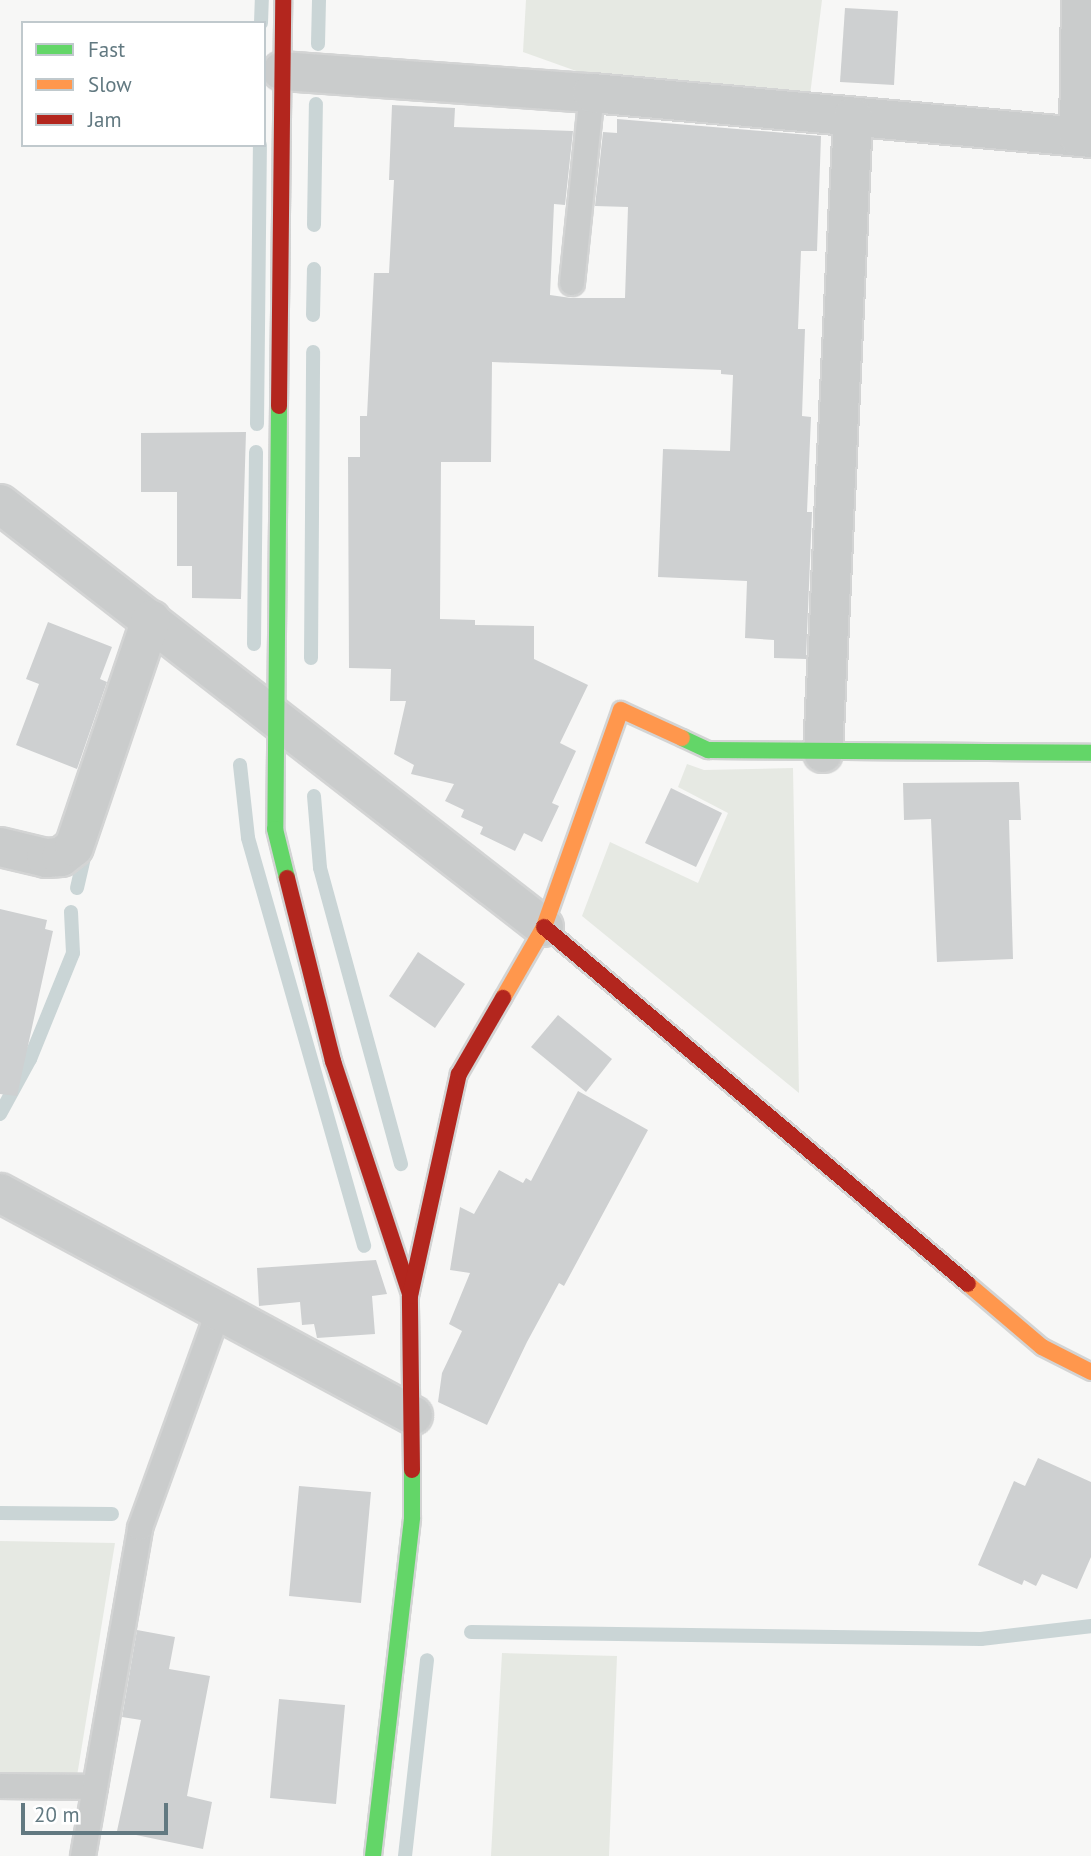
<!DOCTYPE html>
<html>
<head>
<meta charset="utf-8">
<style>
  body { margin:0 }
  #map { position:relative; width:1091px; height:1856px; overflow:hidden; background:#f7f7f6; font-family:"PT Sans",sans-serif }
  div>[style] { position:absolute }
  .green>* { inset:0; background:#e6e9e3 }
  .stream>* { height:14px; margin:-7px; padding:0 7px; transform-origin:7px; border-radius:7px; background:#cad5d6 }
  .building>* { inset:0; background:#ced0d1 }
  .roads { filter:drop-shadow(2px 0 #d3d4d4) drop-shadow(-2px 0 #d3d4d4) drop-shadow(0 2px #d3d4d4) drop-shadow(0 -2px #d3d4d4) }
  .lane>* { height:24px; margin:-12px; padding:0 12px; transform-origin:12px; border-radius:12px; background:#cacccc }
  .street>* { height:38px; margin:-19px; padding:0 19px; transform-origin:19px; border-radius:19px; background:#cacccc }
  .fast>* { height:16px; margin:-8px; padding:0 8px; transform-origin:8px; border-radius:8px; background:#63d668 }
  .slow>* { height:16px; margin:-8px; padding:0 8px; transform-origin:8px; border-radius:8px; background:#ff974d }
  .jam>* { height:16px; margin:-8px; padding:0 8px; transform-origin:8px; border-radius:8px; background:#b3261e }
  span { translate:-50% -50%; white-space:nowrap; text-align:center; line-height:1.15; -webkit-text-stroke:7px #fff; paint-order:stroke }
  .legend { position:absolute; left:21px; top:21px; width:245px; height:126px; box-sizing:border-box; background:#fff; border:2px solid #c0c9cd; margin:0; padding:9px 12px; list-style:none; font-size:21px; color:#627981 }
  .legend li { display:flex; align-items:center; gap:14px; height:35px }
  .legend b { width:35px; border:2px solid #c0c9cd }
  .scale { position:absolute; left:21px; top:1803px; width:147px; height:32px; box-sizing:border-box; border:4px solid #627981; border-top:0; padding-left:9px; font-size:21px; line-height:24px; white-space:nowrap; color:#627981; -webkit-text-stroke:5px #fff; paint-order:stroke }
</style>
</head>
<body>
<div id="map">
  <div class="green">
    <div style="clip-path:polygon(526px 0,822px 0,810px 95px,643px 86px,579px 72px,523px 52px)"></div>
    <div style="clip-path:polygon(687px 764px,704px 770px,793px 768px,799px 1093px,582px 916px,610px 842px,698px 883px,728px 813px,678px 787px)"></div>
    <div style="clip-path:polygon(0 1541px,115px 1543px,77px 1776px,0 1776px)"></div>
    <div style="clip-path:polygon(502px 1653px,617px 1656px,609px 1856px,491px 1856px)"></div>
  </div>
  <div class="stream">
    <div style="left:261px;top:23px;width:23px;rotate:-88deg"></div>
    <div style="left:318px;top:44px;width:44px;rotate:-88.7deg"></div>
    <div style="left:314px;top:225px;width:121px;rotate:-89.1deg"></div>
    <div style="left:313px;top:315px;width:46px;rotate:-88.8deg"></div>
    <div style="left:257px;top:424px;width:279px;rotate:-89.4deg"></div>
    <div style="left:254px;top:644px;width:192px;rotate:-89.4deg"></div>
    <div style="left:311px;top:658px;width:306px;rotate:-89.6deg"></div>
    <div style="left:240px;top:765px;width:73px;rotate:83.7deg"></div>
    <div style="left:248px;top:838px;width:424px;rotate:74.1deg"></div>
    <div style="left:314px;top:796px;width:72px;rotate:85.2deg"></div>
    <div style="left:320px;top:868px;width:307px;rotate:74.7deg"></div>
    <div style="left:77px;top:888px;width:27px;rotate:-77deg"></div>
    <div style="left:0;top:1114px;width:63px;rotate:-61.4deg"></div>
    <div style="left:30px;top:1059px;width:114px;rotate:-67.9deg"></div>
    <div style="left:73px;top:953px;width:41px;rotate:-92.8deg"></div>
    <div style="left:0;top:1513px;width:112px;rotate:0.5deg"></div>
    <div style="left:471px;top:1632px;width:510px;rotate:0.79deg"></div>
    <div style="left:981px;top:1639px;width:111px;rotate:-6.7deg"></div>
    <div style="left:405px;top:1856px;width:197px;rotate:-83.6deg"></div>
  </div>
  <div class="building">
    <div style="clip-path:polygon(845px 8px,898px 11px,894px 85px,840px 82px)"></div>
    <div style="clip-path:polygon(392px 105px,455px 108px,454px 127px,573px 131px,565px 205px,554px 204px,550px 295px,571px 298px,625px 298px,628px 207px,595px 206px,603px 132px,617px 133px,617px 119px,821px 136px,817px 251px,801px 251px,798px 329px,805px 329px,802px 416px,811px 417px,807px 512px,812px 512px,806px 659px,774px 658px,774px 640px,745px 638px,747px 581px,658px 577px,663px 449px,730px 451px,733px 375px,721px 374px,721px 370px,492px 362px,491px 462px,441px 462px,440px 619px,475px 620px,475px 625px,534px 626px,534px 659px,588px 685px,560px 743px,576px 751px,552px 803px,559px 806px,542px 842px,524px 833px,515px 851px,480px 834px,483px 827px,461px 817px,464px 810px,445px 801px,454px 784px,411px 774px,414px 765px,394px 754px,406px 701px,390px 701px,391px 669px,349px 668px,348px 457px,360px 457px,360px 416px,367px 416px,374px 273px,389px 273px,394px 180px,389px 180px)"></div>
    <div style="clip-path:polygon(246px 432px,241px 599px,192px 598px,192px 566px,177px 566px,177px 492px,141px 492px,141px 433px)"></div>
    <div style="clip-path:polygon(48px 622px,112px 647px,100px 679px,107px 682px,77px 769px,16px 745px,39px 684px,26px 679px)"></div>
    <div style="clip-path:polygon(1019px 782px,1021px 820px,1009px 820px,1013px 959px,937px 962px,931px 819px,904px 820px,903px 783px)"></div>
    <div style="clip-path:polygon(671px 788px,722px 813px,696px 867px,645px 843px)"></div>
    <div style="clip-path:polygon(0 909px,47px 920px,45px 929px,53px 931px,17px 1096px,0 1094px)"></div>
    <div style="clip-path:polygon(418px 952px,465px 984px,435px 1028px,389px 996px)"></div>
    <div style="clip-path:polygon(558px 1015px,612px 1059px,586px 1092px,531px 1047px)"></div>
    <div style="clip-path:polygon(578px 1091px,648px 1130px,564px 1286px,559px 1283px,527px 1342px,487px 1425px,438px 1402px,442px 1373px,462px 1331px,449px 1324px,470px 1273px,450px 1270px,460px 1207px,474px 1214px,499px 1170px,523px 1183px,526px 1178px,531px 1181px)"></div>
    <div style="clip-path:polygon(376px 1260px,387px 1294px,372px 1296px,375px 1334px,317px 1338px,314px 1324px,302px 1325px,300px 1302px,259px 1306px,257px 1268px)"></div>
    <div style="clip-path:polygon(1038px 1458px,1091px 1482px,1091px 1557px,1077px 1589px,1042px 1574px,1036px 1586px,1024px 1580px,1022px 1585px,978px 1565px,1014px 1481px,1025px 1486px)"></div>
    <div style="clip-path:polygon(299px 1486px,371px 1492px,361px 1603px,289px 1596px)"></div>
    <div style="clip-path:polygon(137px 1630px,175px 1637px,169px 1669px,210px 1676px,187px 1796px,212px 1802px,203px 1849px,117px 1831px,141px 1720px,122px 1717px)"></div>
    <div style="clip-path:polygon(279px 1699px,345px 1705px,336px 1804px,270px 1798px)"></div>
  </div>
  <div class="roads">
    <div class="lane">
      <div style="left:572px;top:283px;width:191px;rotate:-84deg"></div>
      <div style="left:0;top:1786px;width:95px;rotate:0.6deg"></div>
      <div style="left:83px;top:1856px;width:333px;rotate:-80.1deg"></div>
      <div style="left:140px;top:1528px;width:232px;rotate:-70.1deg"></div>
    </div>
    <div class="street">
      <div style="left:282px;top:71px;width:311px;rotate:4.1deg"></div>
      <div style="left:592px;top:93px;width:501px;rotate:5.15deg"></div>
      <div style="left:1079px;top:137px;width:137px;rotate:-89.2deg"></div>
      <div style="left:0;top:504px;width:689px;rotate:37.87deg"></div>
      <div style="left:823px;top:753px;width:637px;rotate:-87.3deg"></div>
      <div style="left:0;top:847px;width:47px;rotate:13.4deg"></div>
      <div style="left:46px;top:858px;width:15px;rotate:-4deg"></div>
      <div style="left:61px;top:857px;width:16px;rotate:-38deg"></div>
      <div style="left:74px;top:847px;width:240px;rotate:-71.3deg"></div>
      <div style="left:0;top:1193px;width:469px;rotate:28.3deg"></div>
    </div>
    <div class="fast">
      <div style="left:279px;top:406px;width:423px;rotate:90.5deg"></div>
      <div style="left:275px;top:829px;width:50px;rotate:76.2deg"></div>
      <div style="left:682px;top:738px;width:29px;rotate:25deg"></div>
      <div style="left:708px;top:750px;width:383px;rotate:0.4deg"></div>
      <div style="left:373px;top:1856px;width:341px;rotate:-83.4deg"></div>
      <div style="left:412px;top:1517px;width:47px;rotate:-90deg"></div>
    </div>
    <div class="slow">
      <div style="left:503px;top:998px;width:82px;rotate:-60deg"></div>
      <div style="left:544px;top:927px;width:230px;rotate:-70.5deg"></div>
      <div style="left:621px;top:710px;width:67px;rotate:24.7deg"></div>
      <div style="left:968px;top:1284px;width:97px;rotate:40.4deg"></div>
      <div style="left:1042px;top:1347px;width:55px;rotate:27deg"></div>
    </div>
    <div class="jam">
      <div style="left:279px;top:406px;width:406px;rotate:-89.4deg"></div>
      <div style="left:287px;top:878px;width:189px;rotate:75.9deg"></div>
      <div style="left:333px;top:1061px;width:245px;rotate:71.7deg"></div>
      <div style="left:544px;top:927px;width:554px;rotate:40.1deg"></div>
      <div style="left:412px;top:1470px;width:174px;rotate:-90.7deg"></div>
      <div style="left:410px;top:1296px;width:227px;rotate:-77.6deg"></div>
      <div style="left:459px;top:1074px;width:88px;rotate:-59.9deg"></div>
    </div>
  </div>
  <ul class="legend">
  <li><b style="height:9px;background:#63d668"></b>Fast</li>
  <li><b style="height:9px;background:#ff974d"></b>Slow</li>
  <li><b style="height:9px;background:#b3261e"></b>Jam</li>
  </ul>
  <div class="scale">20 m</div>
</div>
</body>
</html>
